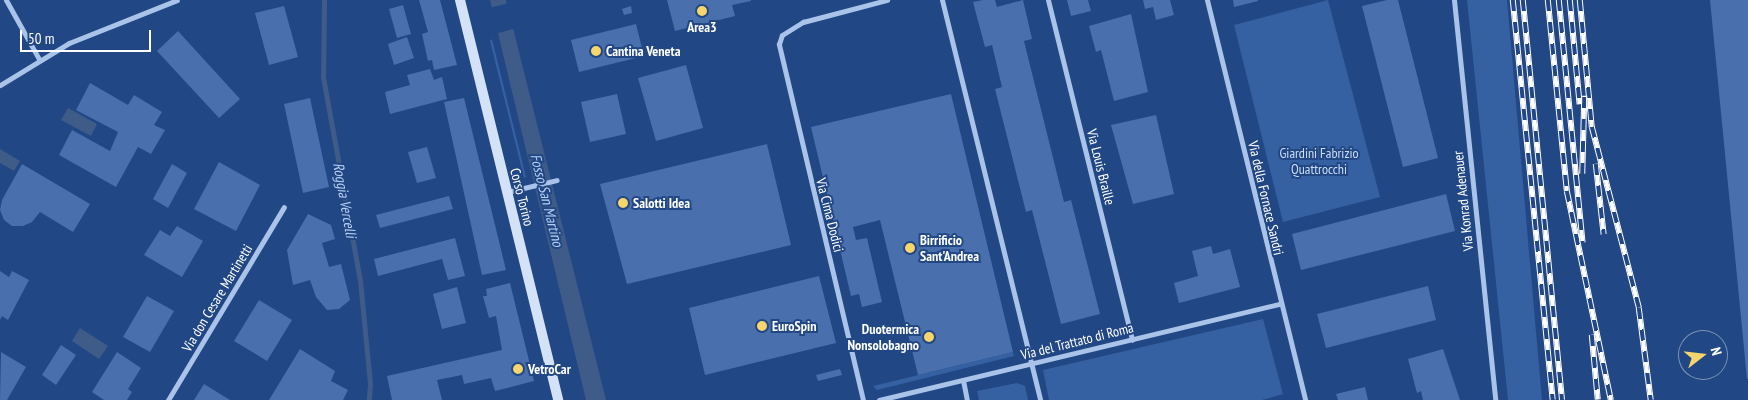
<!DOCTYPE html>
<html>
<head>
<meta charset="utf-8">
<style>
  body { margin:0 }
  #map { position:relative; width:1748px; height:400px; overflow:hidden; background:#214785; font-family:"PT Sans Narrow",sans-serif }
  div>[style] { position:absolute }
  .green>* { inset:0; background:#3560a2 }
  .water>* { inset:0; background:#3f5c89 }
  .pier>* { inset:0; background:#214785 }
  .stream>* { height:5px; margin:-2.5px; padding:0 2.5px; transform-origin:2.5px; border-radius:2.5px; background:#3f5c89 }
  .building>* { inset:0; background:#4970ad }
  .minor>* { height:5px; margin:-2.5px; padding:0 2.5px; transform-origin:2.5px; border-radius:2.5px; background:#a9c3e9 }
  .secondary>* { height:10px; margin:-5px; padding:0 5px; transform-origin:5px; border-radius:5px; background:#d4e2f7 }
  .rail>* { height:5.5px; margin-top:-2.75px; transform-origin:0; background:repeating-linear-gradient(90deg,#214785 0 11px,#fff 0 22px); box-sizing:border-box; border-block:1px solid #fff }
  .dots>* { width:14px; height:14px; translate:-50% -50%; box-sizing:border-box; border:2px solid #214785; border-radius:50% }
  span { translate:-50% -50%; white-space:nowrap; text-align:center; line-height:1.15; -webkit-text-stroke:4px #214785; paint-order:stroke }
  .poi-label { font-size:14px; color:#fff; font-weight:700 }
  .left { translate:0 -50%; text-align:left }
  .right { translate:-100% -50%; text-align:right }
  .park-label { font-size:14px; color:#cedef7 }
  .street-label { font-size:14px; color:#fff }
  .water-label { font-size:15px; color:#b5cdf1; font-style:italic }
  .north { position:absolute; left:1678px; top:330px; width:50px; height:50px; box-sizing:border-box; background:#214785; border:1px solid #7a91b6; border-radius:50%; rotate:74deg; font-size:14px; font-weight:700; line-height:20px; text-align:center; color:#fff }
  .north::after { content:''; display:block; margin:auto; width:18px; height:22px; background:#f6d56b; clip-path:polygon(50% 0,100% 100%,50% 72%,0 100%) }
  .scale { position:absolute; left:20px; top:30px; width:131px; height:22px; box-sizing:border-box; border:2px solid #fff; border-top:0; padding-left:6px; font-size:15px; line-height:18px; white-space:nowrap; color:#fff; -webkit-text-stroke:4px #214785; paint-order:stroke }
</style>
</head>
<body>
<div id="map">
  <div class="green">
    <div style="clip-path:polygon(1328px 0,1380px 197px,1283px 222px,1234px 25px)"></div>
    <div style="clip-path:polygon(1467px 0,1507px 0,1542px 400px,1508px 400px)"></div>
    <div style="clip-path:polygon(492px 39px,526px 177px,524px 178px,490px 41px)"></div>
    <div style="clip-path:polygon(1263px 319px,1283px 394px,1262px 400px,1049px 400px,1043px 370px)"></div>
    <div style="clip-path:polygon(1013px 352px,1014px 356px,877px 390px,873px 386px)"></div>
    <div style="clip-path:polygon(1017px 383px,1025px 386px,1028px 400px,979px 400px,977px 391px)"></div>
  </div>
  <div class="water">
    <div style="clip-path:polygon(490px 0,506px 0,606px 400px,586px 400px)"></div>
    <div style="clip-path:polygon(68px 108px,97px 124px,91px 136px,61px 120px)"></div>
    <div style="clip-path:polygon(0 149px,20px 161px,14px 171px,0 163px)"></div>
    <div style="clip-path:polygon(80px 328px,108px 346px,99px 359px,72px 341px)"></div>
  </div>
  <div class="pier">
    <div style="clip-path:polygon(509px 3px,516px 28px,495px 34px,489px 8px)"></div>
  </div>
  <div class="stream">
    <div style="left:324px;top:0;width:77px;rotate:90.7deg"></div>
    <div style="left:323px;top:77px;width:206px;rotate:79.7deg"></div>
    <div style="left:360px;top:280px;width:104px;rotate:84.5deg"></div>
    <div style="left:370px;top:384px;width:16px;rotate:94deg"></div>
  </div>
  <div class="building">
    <div style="clip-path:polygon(419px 0,440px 0,457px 65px,434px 70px,432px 60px,428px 61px,422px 34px,428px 32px)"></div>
    <div style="clip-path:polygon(667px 0,751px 0,751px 1px,732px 5px,735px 16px,675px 31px)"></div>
    <div style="clip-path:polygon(983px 0,995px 0,997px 7px,1023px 0,1032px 39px,1024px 41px,1064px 202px,1071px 200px,1100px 314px,1061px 324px,1032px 210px,1026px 212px,995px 89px,1002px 87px,992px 45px,985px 47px,973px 2px)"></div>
    <div style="clip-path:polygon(1067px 0,1088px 0,1091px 11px,1071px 16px)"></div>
    <div style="clip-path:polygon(1143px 0,1170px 0,1174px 15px,1156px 20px,1153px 7px,1145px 9px)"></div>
    <div style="clip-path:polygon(1233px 0,1258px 0,1258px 1px,1234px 7px)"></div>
    <div style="clip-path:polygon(1387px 0,1398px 0,1438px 158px,1403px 167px,1362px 6px)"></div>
    <div style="clip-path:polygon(1710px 0,1748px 0,1748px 379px,1747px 379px)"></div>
    <div style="clip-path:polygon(403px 5px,411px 34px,397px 38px,389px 9px)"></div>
    <div style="clip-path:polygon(284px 6px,298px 57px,269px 65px,255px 13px)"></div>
    <div style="clip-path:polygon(631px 6px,632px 13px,624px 15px,622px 9px)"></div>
    <div style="clip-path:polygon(1131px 14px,1148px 92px,1114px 101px,1101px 50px,1096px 52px,1089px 26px)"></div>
    <div style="clip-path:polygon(636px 24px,644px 56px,579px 72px,571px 40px)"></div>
    <div style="clip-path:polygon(178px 31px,240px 99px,219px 118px,157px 51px)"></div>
    <div style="clip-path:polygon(407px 37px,414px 58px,394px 65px,388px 44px)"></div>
    <div style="clip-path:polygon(686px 65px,703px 128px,656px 141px,638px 78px)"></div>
    <div style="clip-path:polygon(430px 69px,434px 80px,442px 77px,447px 99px,390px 114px,385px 92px,410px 85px,407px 75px)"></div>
    <div style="clip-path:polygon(90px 83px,128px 105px,134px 95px,162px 112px,154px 125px,165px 130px,151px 154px,138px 147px,116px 187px,59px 155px,72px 130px,110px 151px,118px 132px,76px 110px)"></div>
    <div style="clip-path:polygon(617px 94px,626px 134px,590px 142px,581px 102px)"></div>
    <div style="clip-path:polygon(951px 94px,1013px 352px,918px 375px,880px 220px,853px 227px,856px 240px,867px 238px,882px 302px,862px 307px,859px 294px,851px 296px,811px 127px)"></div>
    <div style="clip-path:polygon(310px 98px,329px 187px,303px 193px,284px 104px)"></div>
    <div style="clip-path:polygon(464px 98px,506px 270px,482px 275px,444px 102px)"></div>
    <div style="clip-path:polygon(1156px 115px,1174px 194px,1133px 204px,1111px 125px)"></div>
    <div style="clip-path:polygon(767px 144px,791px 245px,627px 284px,600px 184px)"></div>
    <div style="clip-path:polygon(427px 147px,436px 178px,417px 183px,408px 152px)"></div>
    <div style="clip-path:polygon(219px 162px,260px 185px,236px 231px,194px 209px)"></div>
    <div style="clip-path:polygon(22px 164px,90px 204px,73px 232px,40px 212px,32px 222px,23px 226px,12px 226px,4px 220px,0 210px,2px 200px)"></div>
    <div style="clip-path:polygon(172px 164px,187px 173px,168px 208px,153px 199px)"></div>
    <div style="clip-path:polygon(1446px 194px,1455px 231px,1301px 270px,1292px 234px)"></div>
    <div style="clip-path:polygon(449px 196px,453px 209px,380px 228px,376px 215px)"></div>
    <div style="clip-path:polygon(308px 214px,331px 225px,335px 239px,322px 243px,329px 267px,341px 264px,350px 300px,339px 309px,327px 310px,316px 297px,310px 280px,293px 285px,287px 250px)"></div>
    <div style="clip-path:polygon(177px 226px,203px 241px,182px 277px,144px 255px,160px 230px,170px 236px)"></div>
    <div style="clip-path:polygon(455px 238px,465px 276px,448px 280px,442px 259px,378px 276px,374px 259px)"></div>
    <div style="clip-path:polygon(1211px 246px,1213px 254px,1230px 249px,1240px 287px,1179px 303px,1174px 283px,1198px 276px,1192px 251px)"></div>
    <div style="clip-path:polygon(0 271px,9px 277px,12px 271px,29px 280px,8px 320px,2px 316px,0 320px)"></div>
    <div style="clip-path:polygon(819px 276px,836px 343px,705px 375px,689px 308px)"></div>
    <div style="clip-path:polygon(510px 283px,534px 381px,495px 391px,491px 378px,464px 384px,462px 375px,437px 380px,442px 400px,392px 400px,387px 376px,502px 350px,496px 316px,489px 318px,483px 296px,487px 296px,486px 289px)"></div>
    <div style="clip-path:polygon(1428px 286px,1436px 320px,1326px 348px,1317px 314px)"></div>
    <div style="clip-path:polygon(457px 287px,466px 323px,442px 329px,433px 294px)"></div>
    <div style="clip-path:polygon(147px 296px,174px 311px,150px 352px,123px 337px)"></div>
    <div style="clip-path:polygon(259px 300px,292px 320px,267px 361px,234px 341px)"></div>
    <div style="clip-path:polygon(61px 345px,76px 355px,56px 385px,42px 375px)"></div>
    <div style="clip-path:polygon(300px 349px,335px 371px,331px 381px,348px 390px,343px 400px,269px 400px)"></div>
    <div style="clip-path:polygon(1443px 349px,1460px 400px,1423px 400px,1421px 391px,1417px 393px,1408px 359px)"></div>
    <div style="clip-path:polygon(1px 352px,26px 367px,7px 400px,0 400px)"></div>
    <div style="clip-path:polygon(117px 352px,141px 368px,128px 389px,132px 392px,127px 400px,104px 400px,92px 392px)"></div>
    <div style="clip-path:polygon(840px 369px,842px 375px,818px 381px,816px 375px)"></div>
    <div style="clip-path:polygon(204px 384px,230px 400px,194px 400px)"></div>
    <div style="clip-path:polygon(1365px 387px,1368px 400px,1338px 400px,1336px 394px)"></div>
  </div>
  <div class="minor">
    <div style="left:6px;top:0;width:68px;rotate:60.8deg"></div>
    <div style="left:942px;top:0;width:412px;rotate:76.2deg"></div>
    <div style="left:1048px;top:0;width:350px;rotate:76.1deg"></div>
    <div style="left:1207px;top:0;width:412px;rotate:76.2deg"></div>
    <div style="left:1454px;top:0;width:402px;rotate:84.1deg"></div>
    <div style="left:0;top:85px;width:81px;rotate:-31.3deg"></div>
    <div style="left:69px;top:43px;width:116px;rotate:-21.7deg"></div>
    <div style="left:507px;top:192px;width:51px;rotate:-13.5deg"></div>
    <div style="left:963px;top:380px;width:20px;rotate:79deg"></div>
    <div style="left:168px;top:400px;width:225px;rotate:-59deg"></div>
    <div style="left:863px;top:400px;width:366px;rotate:-103.3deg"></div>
    <div style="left:779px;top:44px;width:9px;rotate:-72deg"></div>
    <div style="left:782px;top:35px;width:25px;rotate:-32deg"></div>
    <div style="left:803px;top:22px;width:87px;rotate:-14.7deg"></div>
    <div style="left:879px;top:400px;width:412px;rotate:-13.5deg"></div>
  </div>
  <div class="secondary">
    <div style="left:460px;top:0;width:412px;rotate:76.2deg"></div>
  </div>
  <div class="rail">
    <div style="left:1513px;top:0;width:402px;rotate:84.3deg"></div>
    <div style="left:1523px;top:0;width:402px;rotate:84.4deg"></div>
    <div style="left:1548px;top:0;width:192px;rotate:84.3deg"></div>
    <div style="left:1567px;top:191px;width:214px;rotate:78.1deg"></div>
    <div style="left:1559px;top:0;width:244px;rotate:84.4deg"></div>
    <div style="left:1570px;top:0;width:105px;rotate:84.6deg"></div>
    <div style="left:1580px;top:0;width:128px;rotate:84.6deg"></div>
    <div style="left:1592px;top:127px;width:187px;rotate:75.4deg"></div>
    <div style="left:1639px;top:308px;width:93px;rotate:82.6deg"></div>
    <div style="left:1596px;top:164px;width:71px;rotate:83.6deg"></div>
    <div style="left:1582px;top:174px;width:78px;rotate:-88.5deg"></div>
    <div style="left:1592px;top:335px;width:65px;rotate:84.7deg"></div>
  </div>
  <div class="dots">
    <div style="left:702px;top:11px;background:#f6d56b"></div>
    <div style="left:596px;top:51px;background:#f6d56b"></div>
    <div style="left:623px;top:203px;background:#f6d56b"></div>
    <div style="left:910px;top:248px;background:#f6d56b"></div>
    <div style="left:762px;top:326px;background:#f6d56b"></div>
    <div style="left:929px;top:337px;background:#f6d56b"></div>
    <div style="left:518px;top:369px;background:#f6d56b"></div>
  </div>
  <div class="poi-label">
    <span style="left:702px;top:27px">Area3</span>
    <span class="left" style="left:606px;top:51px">Cantina Veneta</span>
    <span class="left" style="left:633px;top:203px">Salotti Idea</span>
    <span class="left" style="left:920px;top:248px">Birrificio<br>Sant'Andrea</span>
    <span class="left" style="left:772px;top:326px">EuroSpin</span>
    <span class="right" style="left:919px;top:337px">Duotermica<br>Nonsolobagno</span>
    <span class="left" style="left:528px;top:369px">VetroCar</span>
  </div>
  <div class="park-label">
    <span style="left:1319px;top:161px">Giardini Fabrizio<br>Quattrocchi</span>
  </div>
  <div class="street-label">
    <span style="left:1101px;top:167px;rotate:76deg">Via Louis Braille</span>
    <span style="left:522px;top:197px;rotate:76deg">Corso Torino</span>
    <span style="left:1266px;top:198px;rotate:77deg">Via della Fornace Sandri</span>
    <span style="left:1463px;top:201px;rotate:-96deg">Via Konrad Adenauer</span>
    <span style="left:830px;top:215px;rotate:76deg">Via Cima Dodici</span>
    <span style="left:217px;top:298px;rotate:-59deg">Via don Cesare Martinetti</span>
    <span style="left:1077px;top:341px;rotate:-14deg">Via del Trattato di Roma</span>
  </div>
  <div class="water-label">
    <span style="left:345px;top:200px;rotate:80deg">Roggia Vercelli</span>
    <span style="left:547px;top:200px;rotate:76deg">Fosso San Martino</span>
  </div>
  <div class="north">N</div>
  <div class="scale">50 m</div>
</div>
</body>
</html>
